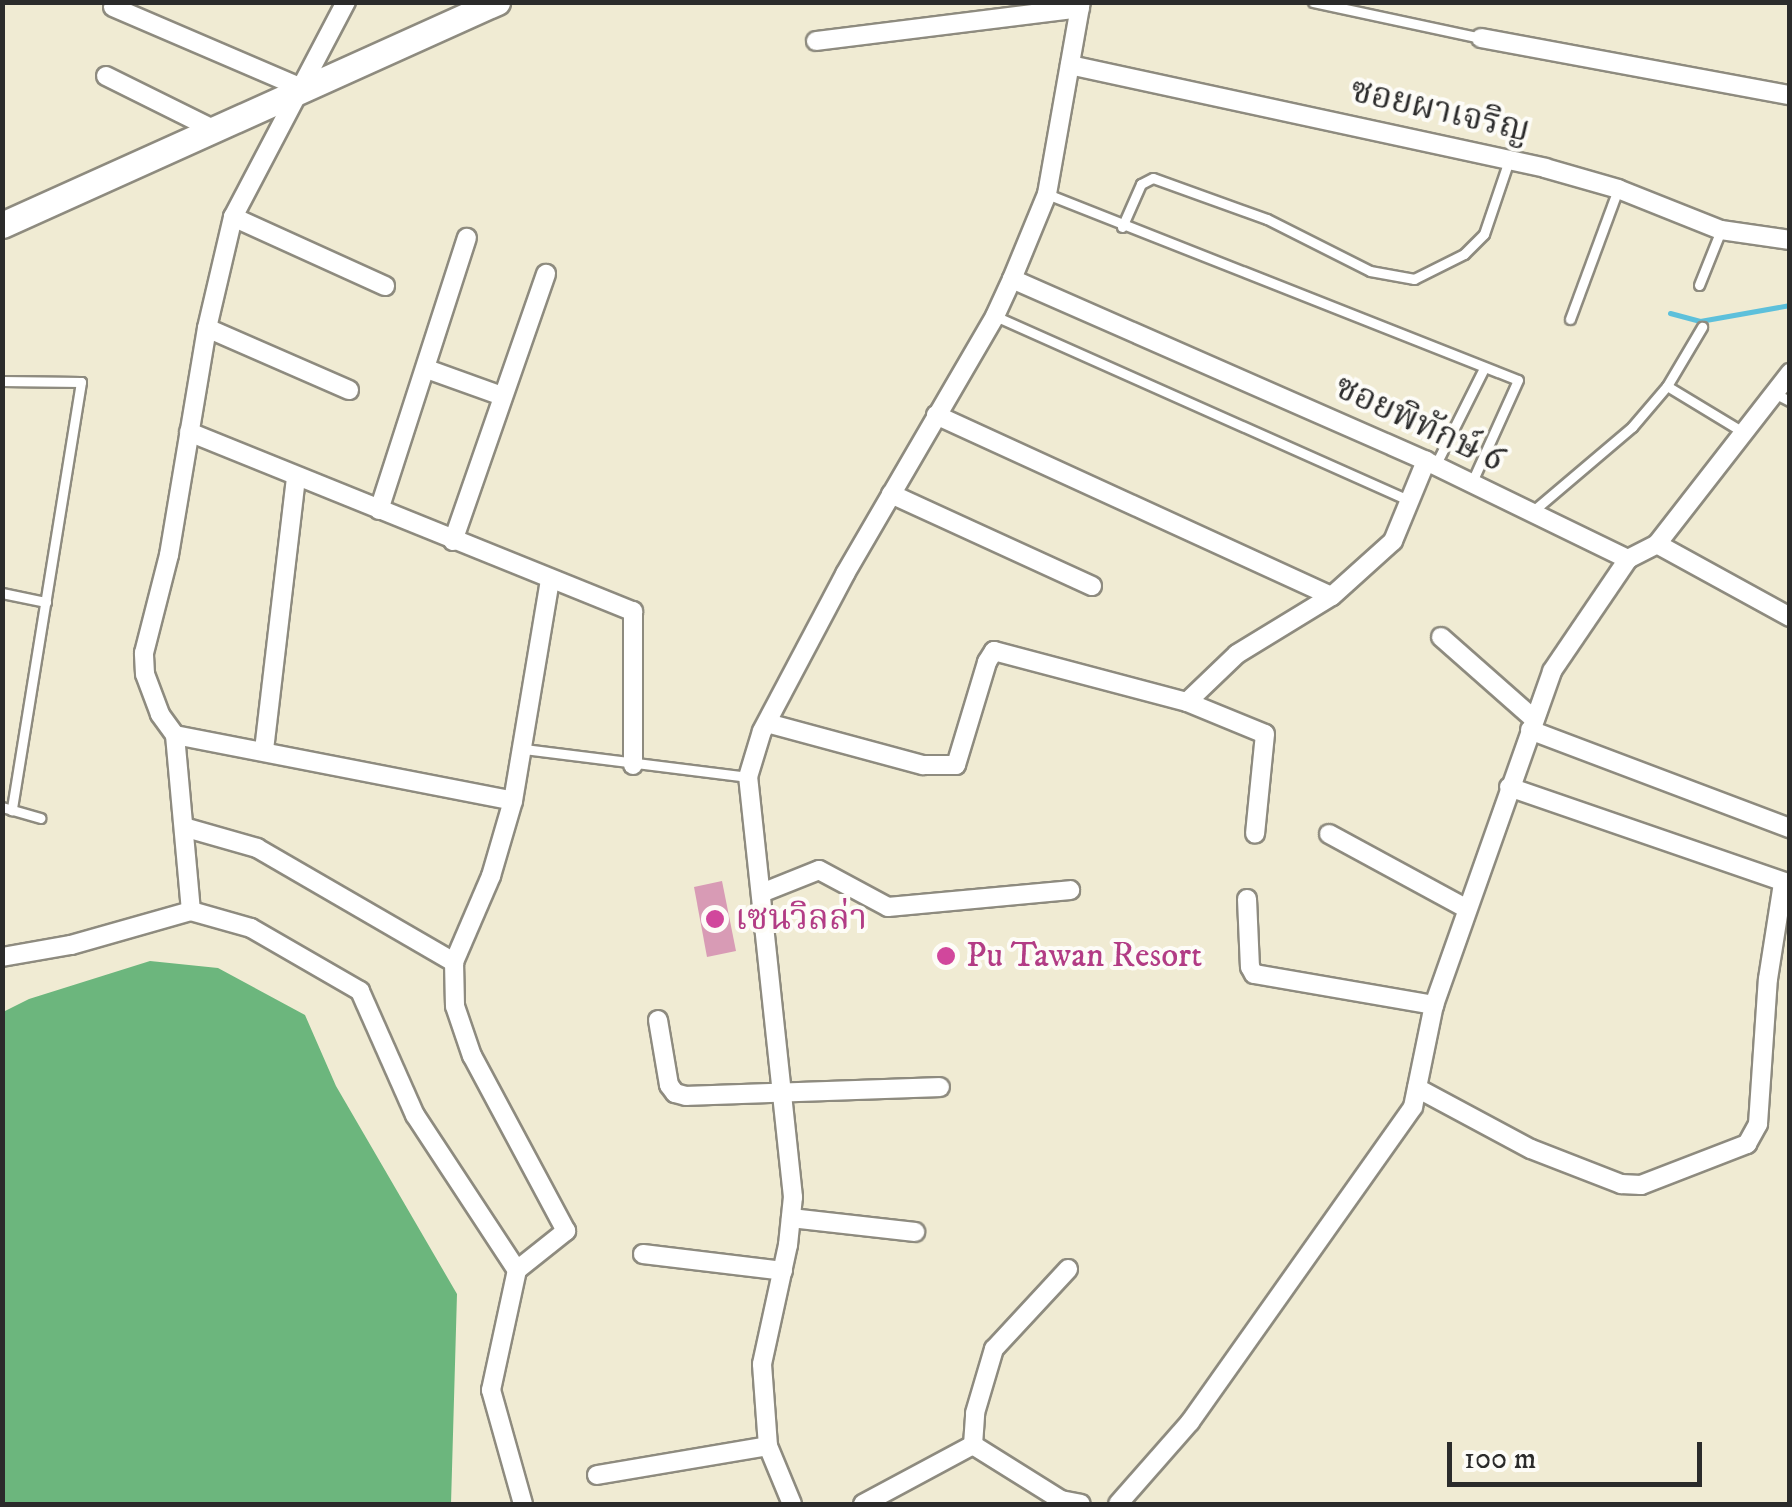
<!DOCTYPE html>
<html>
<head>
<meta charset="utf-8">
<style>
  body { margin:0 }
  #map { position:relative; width:1792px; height:1507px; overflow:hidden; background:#f0ebd3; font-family:"IM FELL DW Pica","Noto Serif Thai",serif }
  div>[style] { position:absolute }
  .forest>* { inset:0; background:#6cb67d }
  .stream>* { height:5px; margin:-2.5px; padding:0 2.5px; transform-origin:2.5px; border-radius:2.5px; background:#5dc0db }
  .building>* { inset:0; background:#d89bb5 }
  .roads { filter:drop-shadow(2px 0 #8e8b7f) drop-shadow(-2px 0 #8e8b7f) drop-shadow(0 2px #8e8b7f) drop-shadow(0 -2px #8e8b7f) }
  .service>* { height:9px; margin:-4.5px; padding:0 4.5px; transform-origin:4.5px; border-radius:4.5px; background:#fff }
  .minor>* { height:18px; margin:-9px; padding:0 9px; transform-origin:9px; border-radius:9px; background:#fff }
  .secondary>* { height:25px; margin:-12.5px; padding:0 12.5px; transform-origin:12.5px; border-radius:12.5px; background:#fff }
  .dots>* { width:28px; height:28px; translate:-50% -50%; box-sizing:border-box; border:5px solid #fdfcf7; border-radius:50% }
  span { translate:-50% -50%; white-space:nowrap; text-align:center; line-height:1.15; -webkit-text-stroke:8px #fdfcf7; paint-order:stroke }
  .street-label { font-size:35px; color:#2b2b2b }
  .hotel-label { font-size:35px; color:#b23c85 }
  .left { translate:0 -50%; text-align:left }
  .frame { position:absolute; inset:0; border:5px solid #2b2b2b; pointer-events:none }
  .scale { position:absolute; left:1447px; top:1442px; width:255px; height:45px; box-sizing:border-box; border:5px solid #2b2b2b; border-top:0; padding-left:12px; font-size:30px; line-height:35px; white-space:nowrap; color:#2b2b2b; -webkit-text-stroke:8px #fdfcf7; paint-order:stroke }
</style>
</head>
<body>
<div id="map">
  <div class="forest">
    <div style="clip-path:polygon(150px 961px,218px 968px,305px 1015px,336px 1086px,457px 1294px,451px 1504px,3px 1504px,3px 1012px,29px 999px)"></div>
  </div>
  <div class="stream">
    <div style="left:1670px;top:313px;width:31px;rotate:15deg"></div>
    <div style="left:1700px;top:321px;width:91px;rotate:-10.1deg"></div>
  </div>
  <div class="building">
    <div style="clip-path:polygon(722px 881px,736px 951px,707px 957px,694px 887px)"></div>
  </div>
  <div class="roads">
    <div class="service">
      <div style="left:1313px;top:2px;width:172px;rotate:12.1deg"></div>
      <div style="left:1047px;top:194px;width:506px;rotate:21.55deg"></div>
      <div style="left:1518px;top:380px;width:114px;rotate:114.3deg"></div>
      <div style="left:1122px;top:227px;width:47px;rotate:-66.2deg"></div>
      <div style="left:1141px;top:184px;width:13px;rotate:-27deg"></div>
      <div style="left:1153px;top:178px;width:121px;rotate:19.8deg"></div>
      <div style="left:1267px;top:219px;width:115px;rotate:26.8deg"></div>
      <div style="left:1370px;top:271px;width:45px;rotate:10.3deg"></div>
      <div style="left:1414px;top:279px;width:56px;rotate:-26.6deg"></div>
      <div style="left:1464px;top:254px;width:28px;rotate:-45deg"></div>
      <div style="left:1484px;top:234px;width:78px;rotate:-71.3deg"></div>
      <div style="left:1699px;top:285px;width:59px;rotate:-68.2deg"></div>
      <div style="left:995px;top:316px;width:452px;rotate:24deg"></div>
      <div style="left:1570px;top:319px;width:139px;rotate:-69.7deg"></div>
      <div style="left:2px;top:381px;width:79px;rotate:0.7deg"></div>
      <div style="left:81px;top:382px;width:434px;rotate:99.2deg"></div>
      <div style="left:1667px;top:386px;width:69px;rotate:-59.3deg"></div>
      <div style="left:1774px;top:393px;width:18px;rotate:27deg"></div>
      <div style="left:1435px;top:466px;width:110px;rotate:-63.4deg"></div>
      <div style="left:1533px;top:511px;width:130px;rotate:-40.3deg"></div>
      <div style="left:1632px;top:427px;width:54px;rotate:-49.5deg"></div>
      <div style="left:1667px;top:386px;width:89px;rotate:31.2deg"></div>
      <div style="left:2px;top:593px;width:45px;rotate:11.6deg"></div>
      <div style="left:524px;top:749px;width:226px;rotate:7.1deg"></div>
      <div style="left:2px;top:807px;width:40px;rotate:16deg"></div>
    </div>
    <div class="minor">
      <div style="left:113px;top:7px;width:206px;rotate:23.2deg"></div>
      <div style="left:1481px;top:38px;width:314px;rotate:10.5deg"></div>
      <div style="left:816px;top:41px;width:266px;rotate:-7.1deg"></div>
      <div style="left:1070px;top:65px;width:486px;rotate:12.2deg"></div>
      <div style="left:1545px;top:168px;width:76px;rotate:16deg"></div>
      <div style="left:1618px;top:189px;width:111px;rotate:21.7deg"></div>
      <div style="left:1721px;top:230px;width:70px;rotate:8.2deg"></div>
      <div style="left:106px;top:76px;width:119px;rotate:26.4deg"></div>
      <div style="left:233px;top:217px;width:167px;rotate:24.4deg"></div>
      <div style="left:1012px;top:279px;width:452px;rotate:23.7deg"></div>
      <div style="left:1426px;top:461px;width:225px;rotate:25.9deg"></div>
      <div style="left:1628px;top:559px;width:33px;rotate:-27deg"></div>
      <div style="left:1657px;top:544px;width:152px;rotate:28.8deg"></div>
      <div style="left:207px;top:328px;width:155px;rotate:23.6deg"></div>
      <div style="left:427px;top:369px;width:80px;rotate:19.8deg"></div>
      <div style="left:936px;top:415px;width:435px;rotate:24.6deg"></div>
      <div style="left:189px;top:432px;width:479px;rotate:22deg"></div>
      <div style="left:633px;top:611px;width:154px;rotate:90deg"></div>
      <div style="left:891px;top:494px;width:221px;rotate:24.6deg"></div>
      <div style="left:379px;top:510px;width:286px;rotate:-72.1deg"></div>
      <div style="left:453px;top:541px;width:283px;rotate:-70.8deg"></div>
      <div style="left:1657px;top:544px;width:217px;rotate:-52.1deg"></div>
      <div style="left:1441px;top:637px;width:124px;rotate:41.4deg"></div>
      <div style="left:1187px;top:702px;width:84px;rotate:22.3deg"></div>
      <div style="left:1265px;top:734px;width:100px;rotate:95.7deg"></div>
      <div style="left:767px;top:723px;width:162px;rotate:15.1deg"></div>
      <div style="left:923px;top:765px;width:33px"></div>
      <div style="left:956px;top:765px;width:108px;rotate:-73.2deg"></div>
      <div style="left:987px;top:662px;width:13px;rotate:-58deg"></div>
      <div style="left:994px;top:651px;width:200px;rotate:14.8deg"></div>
      <div style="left:1187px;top:702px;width:69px;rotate:-43.8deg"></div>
      <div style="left:1237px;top:654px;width:111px;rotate:-31.4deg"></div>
      <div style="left:1332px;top:596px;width:82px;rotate:-42deg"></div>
      <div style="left:1393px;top:541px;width:87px;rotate:-67.6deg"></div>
      <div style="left:1530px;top:730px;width:278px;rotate:20.7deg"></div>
      <div style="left:175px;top:735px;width:344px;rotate:11deg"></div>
      <div style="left:264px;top:750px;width:275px;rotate:-83.3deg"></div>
      <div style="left:1509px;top:787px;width:297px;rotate:19deg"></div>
      <div style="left:187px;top:828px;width:73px;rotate:15.9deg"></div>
      <div style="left:257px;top:848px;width:228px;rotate:30.1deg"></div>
      <div style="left:1329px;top:834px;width:157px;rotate:28.5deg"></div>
      <div style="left:764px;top:892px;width:59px;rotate:-21.8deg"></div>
      <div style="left:819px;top:870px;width:78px;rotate:28.2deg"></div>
      <div style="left:888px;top:907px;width:183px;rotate:-5.3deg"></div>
      <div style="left:1247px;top:899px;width:68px;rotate:87.5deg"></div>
      <div style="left:1250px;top:967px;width:8px;rotate:60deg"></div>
      <div style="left:1254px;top:974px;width:183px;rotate:9.8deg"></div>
      <div style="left:191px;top:911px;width:177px;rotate:-95.2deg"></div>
      <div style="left:175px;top:735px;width:26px;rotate:-126deg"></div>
      <div style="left:160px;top:714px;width:43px;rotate:-110.6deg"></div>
      <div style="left:145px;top:674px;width:21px;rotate:-93deg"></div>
      <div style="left:144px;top:653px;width:101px;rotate:-75.7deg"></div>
      <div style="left:169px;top:555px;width:230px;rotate:-80.5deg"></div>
      <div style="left:207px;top:328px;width:114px;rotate:-76.8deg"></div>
      <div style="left:233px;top:217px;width:243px;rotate:-62.3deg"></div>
      <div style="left:2px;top:957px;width:70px;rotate:-9.9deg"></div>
      <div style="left:71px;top:945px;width:125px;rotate:-15.8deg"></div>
      <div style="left:191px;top:911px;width:62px;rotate:15.8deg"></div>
      <div style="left:251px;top:928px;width:126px;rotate:30deg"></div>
      <div style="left:360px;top:991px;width:136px;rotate:66.1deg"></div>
      <div style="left:415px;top:1115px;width:186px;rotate:56.7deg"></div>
      <div style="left:517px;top:1270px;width:123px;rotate:102.2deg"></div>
      <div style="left:491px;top:1390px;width:118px;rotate:74.3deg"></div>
      <div style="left:658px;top:1020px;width:66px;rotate:80.4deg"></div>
      <div style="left:669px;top:1085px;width:10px;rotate:53deg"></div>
      <div style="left:675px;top:1093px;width:11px;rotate:15deg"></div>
      <div style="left:686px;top:1096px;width:254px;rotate:-2deg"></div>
      <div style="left:1417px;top:1088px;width:129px;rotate:28.2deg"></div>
      <div style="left:1531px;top:1149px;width:97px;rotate:21.3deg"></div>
      <div style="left:1621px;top:1184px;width:20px;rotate:3deg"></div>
      <div style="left:1641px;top:1185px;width:114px;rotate:-21.1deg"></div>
      <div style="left:1747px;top:1144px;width:23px;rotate:-61deg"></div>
      <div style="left:1758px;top:1124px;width:145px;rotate:-86.1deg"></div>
      <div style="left:1768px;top:979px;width:97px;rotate:-81.1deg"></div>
      <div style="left:791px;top:1218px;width:125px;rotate:6.4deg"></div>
      <div style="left:643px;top:1254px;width:141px;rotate:6.9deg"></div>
      <div style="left:517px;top:1270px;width:63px;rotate:-38.5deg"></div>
      <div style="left:566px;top:1231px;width:199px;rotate:-118.2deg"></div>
      <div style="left:472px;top:1056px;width:53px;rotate:-108.8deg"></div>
      <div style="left:455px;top:1006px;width:44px;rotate:-91.3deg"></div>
      <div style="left:454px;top:962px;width:94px;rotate:-66.7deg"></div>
      <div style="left:491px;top:876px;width:78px;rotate:-73.7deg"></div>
      <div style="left:513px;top:801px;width:225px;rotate:-80.5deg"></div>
      <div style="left:973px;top:1445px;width:32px;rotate:-86deg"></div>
      <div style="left:975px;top:1413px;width:67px;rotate:-73.5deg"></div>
      <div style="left:994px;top:1349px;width:109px;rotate:-47.2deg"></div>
      <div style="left:597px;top:1475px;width:173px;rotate:-9.6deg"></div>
      <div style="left:792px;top:1504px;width:63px;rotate:-112.5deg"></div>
      <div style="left:768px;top:1446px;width:82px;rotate:-94.2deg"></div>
      <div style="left:762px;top:1364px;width:122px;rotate:-77.7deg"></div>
      <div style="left:788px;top:1245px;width:48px;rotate:-84.1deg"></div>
      <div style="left:793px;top:1197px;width:422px;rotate:-96.1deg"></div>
      <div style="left:748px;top:777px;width:48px;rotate:-73.1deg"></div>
      <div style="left:762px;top:731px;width:178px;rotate:-62.1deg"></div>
      <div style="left:845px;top:574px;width:298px;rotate:-59.8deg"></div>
      <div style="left:995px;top:316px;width:41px;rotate:-65.3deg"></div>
      <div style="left:1012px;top:279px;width:92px;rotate:-67.6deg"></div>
      <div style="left:1047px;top:194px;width:195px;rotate:-80deg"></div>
      <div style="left:863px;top:1504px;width:125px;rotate:-28.2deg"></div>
      <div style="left:973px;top:1445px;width:104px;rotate:32deg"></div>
      <div style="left:1061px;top:1500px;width:20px;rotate:11deg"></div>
      <div style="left:1118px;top:1504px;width:109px;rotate:-48.7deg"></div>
      <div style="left:1190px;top:1422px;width:386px;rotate:-54.7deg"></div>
      <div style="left:1413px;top:1107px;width:104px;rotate:-78.4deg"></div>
      <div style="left:1434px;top:1005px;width:354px;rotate:-70.5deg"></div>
      <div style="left:1552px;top:671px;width:135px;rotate:-55.8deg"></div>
    </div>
    <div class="secondary">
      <div style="left:2px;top:225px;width:543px;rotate:-24.25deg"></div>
    </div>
  </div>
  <div class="dots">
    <div style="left:715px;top:919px;background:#d1479c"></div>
    <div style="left:946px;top:956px;background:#d1479c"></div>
  </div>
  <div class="street-label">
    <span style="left:1440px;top:111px;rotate:13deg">ซอยผาเจริญ</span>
    <span style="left:1419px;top:424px;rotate:25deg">ซอยพิทักษ์ 6</span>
  </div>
  <div class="hotel-label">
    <span class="left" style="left:735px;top:919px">เซนวิลล่า</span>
    <span class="left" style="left:966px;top:956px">Pu Tawan Resort</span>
  </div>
  <div class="frame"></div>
  <div class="scale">100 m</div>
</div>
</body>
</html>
